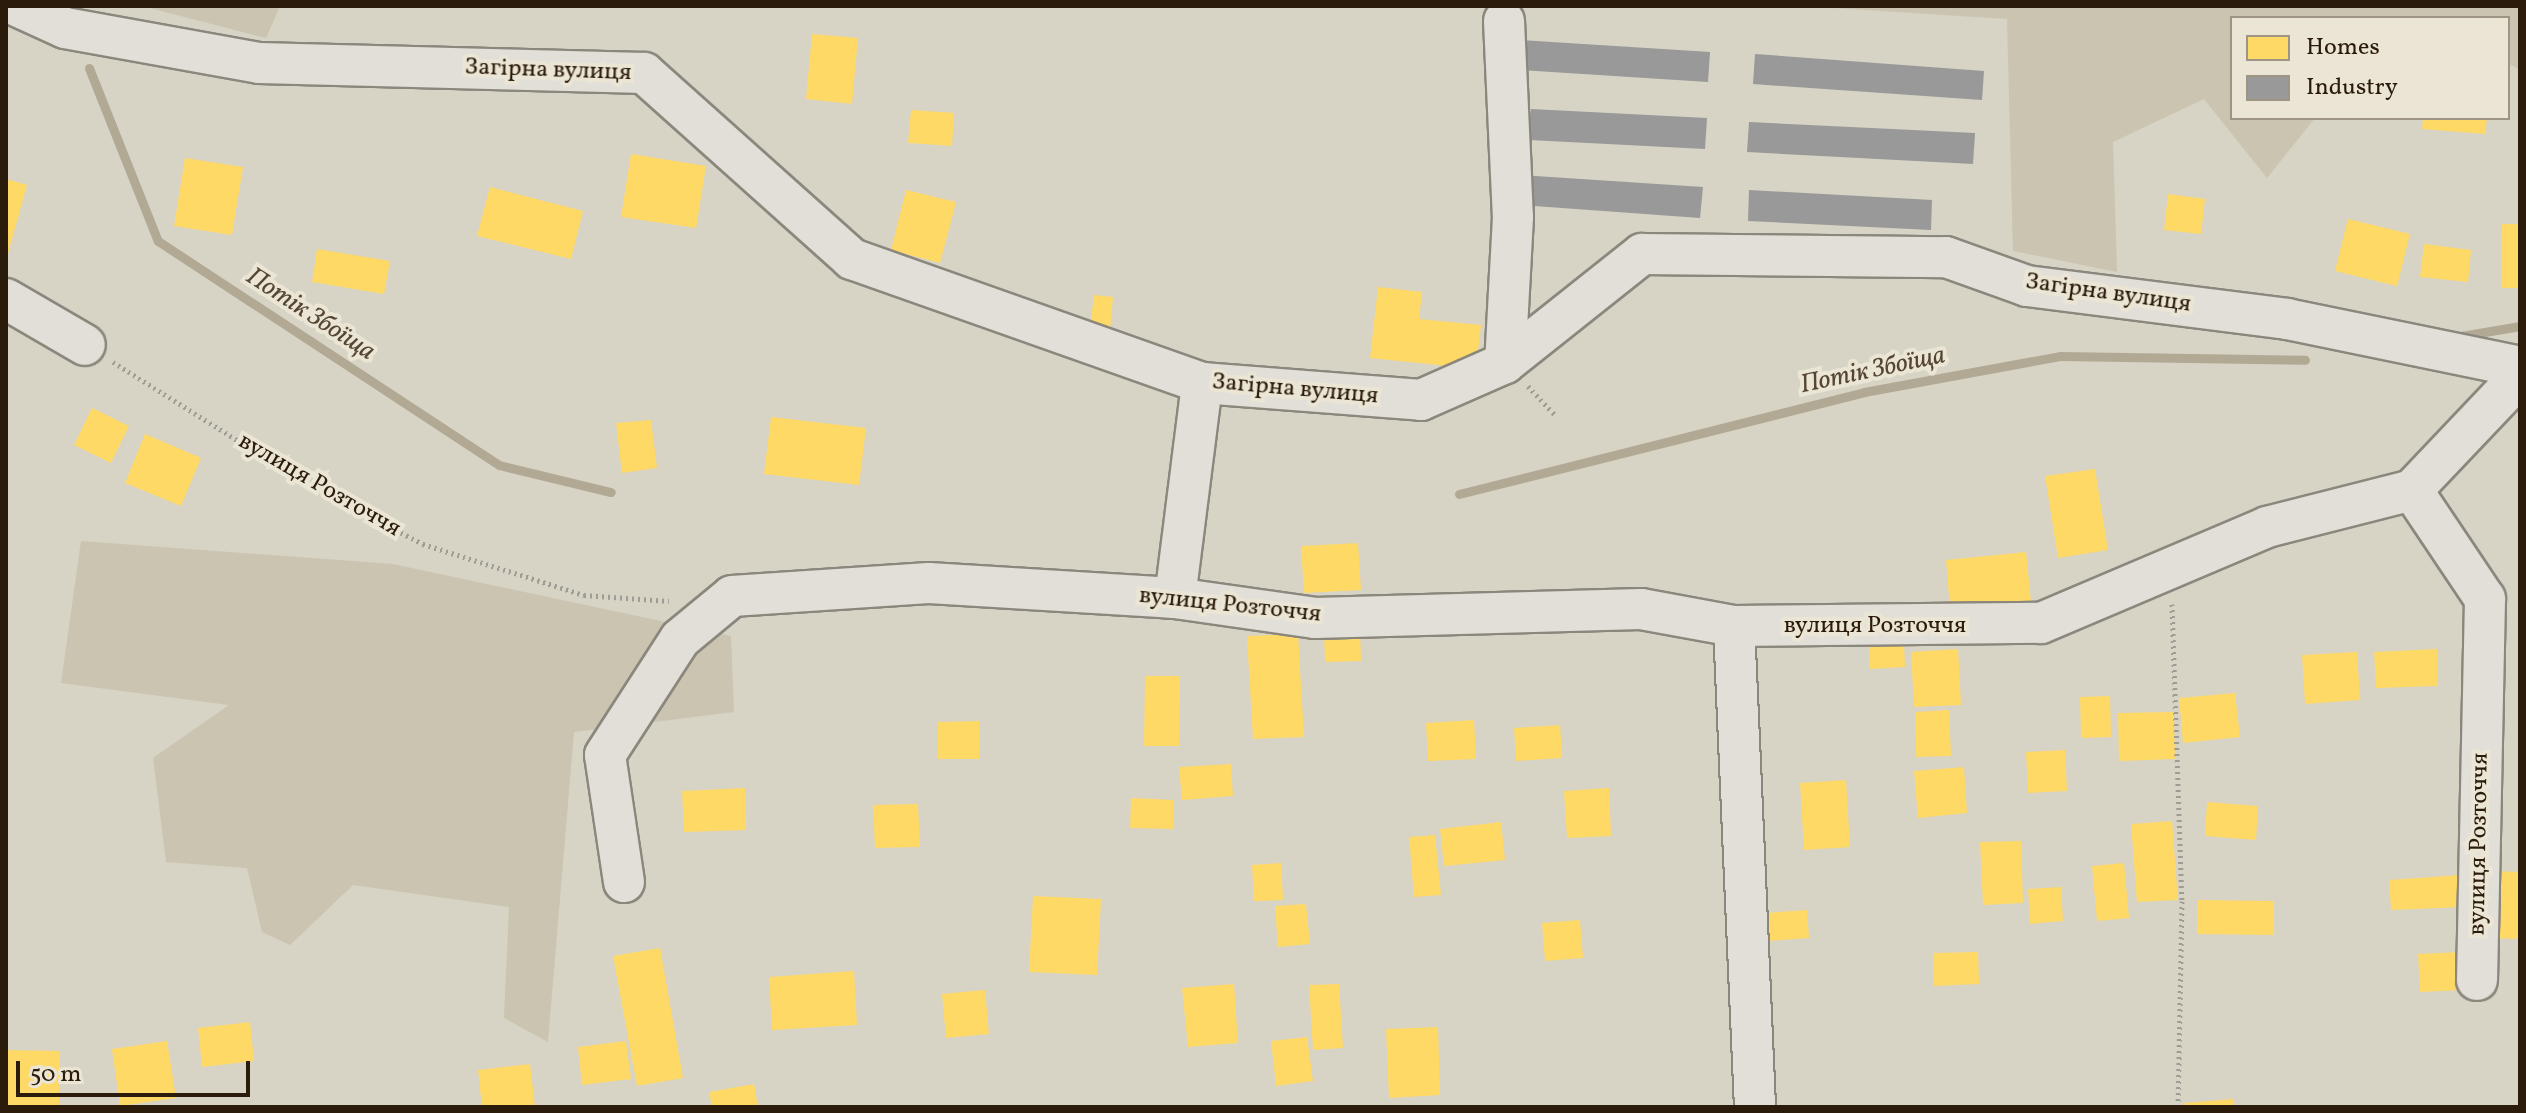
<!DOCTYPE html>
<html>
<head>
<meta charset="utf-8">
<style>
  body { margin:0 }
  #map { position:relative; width:2526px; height:1113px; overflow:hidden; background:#d7d3c5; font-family:Vollkorn,serif }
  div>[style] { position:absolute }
  .green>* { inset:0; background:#cac4b0 }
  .homes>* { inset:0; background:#ffd966 }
  .industry>* { inset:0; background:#999 }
  .stream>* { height:9px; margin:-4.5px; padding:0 4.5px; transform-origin:4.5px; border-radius:4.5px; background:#b2a995 }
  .path>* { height:5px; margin-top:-2.5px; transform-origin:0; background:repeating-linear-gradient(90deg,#9f9c95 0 2px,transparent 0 6px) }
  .roads { filter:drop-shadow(2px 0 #8b877d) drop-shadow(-2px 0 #8b877d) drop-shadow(0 2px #8b877d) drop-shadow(0 -2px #8b877d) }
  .minor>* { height:40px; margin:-20px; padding:0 20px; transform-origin:20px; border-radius:20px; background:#e1dfd8 }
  span { translate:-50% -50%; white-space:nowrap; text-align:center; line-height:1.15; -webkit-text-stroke:8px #eae5d4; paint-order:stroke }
  .street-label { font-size:24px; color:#2b1b0a }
  .water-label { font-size:26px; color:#554633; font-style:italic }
  .frame { position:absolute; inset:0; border:8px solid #2b1b0a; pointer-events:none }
  .legend { position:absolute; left:2230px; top:16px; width:280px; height:104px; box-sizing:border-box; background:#eae5d4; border:2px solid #9e9483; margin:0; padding:10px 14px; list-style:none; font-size:24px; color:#2b1b0a }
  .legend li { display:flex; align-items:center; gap:16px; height:40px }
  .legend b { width:40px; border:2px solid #9e9483 }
  .scale { position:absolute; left:16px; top:1061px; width:234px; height:36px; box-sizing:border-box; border:4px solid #2b1b0a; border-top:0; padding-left:10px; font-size:24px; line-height:28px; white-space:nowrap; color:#2b1b0a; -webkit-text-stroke:6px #eae5d4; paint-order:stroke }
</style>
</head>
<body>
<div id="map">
  <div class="green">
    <div style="clip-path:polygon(142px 6px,280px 6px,266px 38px)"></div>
    <div style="clip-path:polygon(1803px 6px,2520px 6px,2520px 70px,2508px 63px,2508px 18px,2232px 18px,2232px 118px,2315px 118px,2267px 178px,2204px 99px,2113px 142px,2117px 272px,2013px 251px,2007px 19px)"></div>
    <div style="clip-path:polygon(81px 541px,393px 564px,731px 636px,734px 712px,574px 732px,548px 1042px,504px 1018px,509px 907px,353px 885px,290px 945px,262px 932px,247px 868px,166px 862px,153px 758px,229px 705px,61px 683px)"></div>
  </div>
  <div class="homes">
    <div style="clip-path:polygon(812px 34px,858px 38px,852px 104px,806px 99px)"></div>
    <div style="clip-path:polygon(911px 110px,954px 113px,952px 146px,908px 143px)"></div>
    <div style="clip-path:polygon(2423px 118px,2487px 118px,2485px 134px,2422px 129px)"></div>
    <div style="clip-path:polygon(631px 154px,706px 166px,696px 228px,621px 217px)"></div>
    <div style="clip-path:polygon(185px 158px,243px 167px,232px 235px,174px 226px)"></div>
    <div style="clip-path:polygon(6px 179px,27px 185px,7px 257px,6px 257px)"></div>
    <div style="clip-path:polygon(490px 187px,583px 211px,571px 259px,477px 236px)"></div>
    <div style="clip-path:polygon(906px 190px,956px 202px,940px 263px,891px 250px)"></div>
    <div style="clip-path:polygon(2168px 194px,2205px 199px,2201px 234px,2164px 230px)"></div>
    <div style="clip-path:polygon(2348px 219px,2410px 234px,2397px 286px,2335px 271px)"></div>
    <div style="clip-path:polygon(2502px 224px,2520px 224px,2520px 288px,2501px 288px)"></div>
    <div style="clip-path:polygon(2424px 244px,2471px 250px,2468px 282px,2420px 277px)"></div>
    <div style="clip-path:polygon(317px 249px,390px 261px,384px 294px,312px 282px)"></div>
    <div style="clip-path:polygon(1378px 287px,1422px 292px,1419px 319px,1481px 325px,1476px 369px,1370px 358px)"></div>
    <div style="clip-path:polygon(1094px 295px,1113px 297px,1110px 330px,1090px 328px)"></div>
    <div style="clip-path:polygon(92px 408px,129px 426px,111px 463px,74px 445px)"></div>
    <div style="clip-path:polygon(771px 417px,866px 428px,859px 485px,764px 474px)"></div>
    <div style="clip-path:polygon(651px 420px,657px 468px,622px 473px,616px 423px)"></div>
    <div style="clip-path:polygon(145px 434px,201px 458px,181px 506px,125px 483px)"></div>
    <div style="clip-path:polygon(2095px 469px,2108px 550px,2058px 558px,2045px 476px)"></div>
    <div style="clip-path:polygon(1358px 543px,1361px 590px,1304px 593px,1301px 546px)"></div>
    <div style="clip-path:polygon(2026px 552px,2031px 602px,1950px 609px,1946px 560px)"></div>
    <div style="clip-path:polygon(1360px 631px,1361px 661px,1325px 662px,1324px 632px)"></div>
    <div style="clip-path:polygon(1298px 634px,1304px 737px,1253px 739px,1247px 636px)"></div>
    <div style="clip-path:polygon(1904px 643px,1905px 667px,1870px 669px,1869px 645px)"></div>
    <div style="clip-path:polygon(1958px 649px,1961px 705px,1914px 707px,1911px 652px)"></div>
    <div style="clip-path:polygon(2437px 649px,2438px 686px,2376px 688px,2374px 652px)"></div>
    <div style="clip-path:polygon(2357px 652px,2360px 700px,2305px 704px,2302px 655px)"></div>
    <div style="clip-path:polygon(1145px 676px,1180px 676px,1179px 746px,1144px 746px)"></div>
    <div style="clip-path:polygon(2235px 693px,2240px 737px,2183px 743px,2179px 698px)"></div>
    <div style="clip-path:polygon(2110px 696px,2111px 737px,2081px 738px,2080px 697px)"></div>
    <div style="clip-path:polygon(1949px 710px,1951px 756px,1916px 757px,1915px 712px)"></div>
    <div style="clip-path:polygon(2174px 712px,2175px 759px,2119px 761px,2118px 713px)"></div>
    <div style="clip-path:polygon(1474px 720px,1476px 759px,1428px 761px,1426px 723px)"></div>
    <div style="clip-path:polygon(979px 721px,979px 759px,938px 759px,938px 722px)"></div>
    <div style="clip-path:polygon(1560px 725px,1562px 758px,1516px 761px,1514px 728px)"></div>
    <div style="clip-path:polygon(2065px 750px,2067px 791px,2028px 793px,2026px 752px)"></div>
    <div style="clip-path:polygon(1231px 764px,1233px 796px,1182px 800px,1179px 767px)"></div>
    <div style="clip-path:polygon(1964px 767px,1967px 813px,1918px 818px,1914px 771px)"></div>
    <div style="clip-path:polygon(1846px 780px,1850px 847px,1804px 850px,1800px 783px)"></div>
    <div style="clip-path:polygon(745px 788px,746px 830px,684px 832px,682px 791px)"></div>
    <div style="clip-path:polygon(1609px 788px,1611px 836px,1567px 838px,1564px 791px)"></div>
    <div style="clip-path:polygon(1131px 798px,1174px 800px,1173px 829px,1130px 828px)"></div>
    <div style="clip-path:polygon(2207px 802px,2258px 806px,2256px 840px,2205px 836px)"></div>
    <div style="clip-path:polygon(918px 804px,920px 847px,875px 848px,873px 805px)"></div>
    <div style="clip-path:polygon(2172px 821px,2178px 900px,2137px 902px,2131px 824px)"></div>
    <div style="clip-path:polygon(1501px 822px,1505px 860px,1444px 866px,1440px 829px)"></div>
    <div style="clip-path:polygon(1435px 835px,1441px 895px,1414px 897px,1409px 837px)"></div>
    <div style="clip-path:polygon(2021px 841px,2023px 903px,1983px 905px,1980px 842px)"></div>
    <div style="clip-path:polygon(1281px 863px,1283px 900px,1254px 901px,1252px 865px)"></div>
    <div style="clip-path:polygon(2124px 863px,2129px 918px,2097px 921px,2092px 866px)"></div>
    <div style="clip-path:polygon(2488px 871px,2520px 872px,2520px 939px,2487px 938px)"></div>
    <div style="clip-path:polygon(2460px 875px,2462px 907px,2391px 910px,2389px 880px)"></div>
    <div style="clip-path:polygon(2061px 887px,2063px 921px,2030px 924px,2028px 889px)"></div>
    <div style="clip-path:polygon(1033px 896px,1101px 899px,1097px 975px,1029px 972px)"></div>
    <div style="clip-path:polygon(2198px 900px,2274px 901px,2274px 935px,2197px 934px)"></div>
    <div style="clip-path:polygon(1306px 904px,1310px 944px,1278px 947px,1275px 906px)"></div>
    <div style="clip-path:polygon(1807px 910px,1809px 938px,1768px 941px,1766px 913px)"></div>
    <div style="clip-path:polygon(1580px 920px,1583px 958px,1545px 961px,1542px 923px)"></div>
    <div style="clip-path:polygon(660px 948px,683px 1078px,637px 1086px,613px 956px)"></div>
    <div style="clip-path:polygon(1978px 952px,1979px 984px,1934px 986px,1933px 953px)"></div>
    <div style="clip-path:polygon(2461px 952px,2462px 990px,2420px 992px,2418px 954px)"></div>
    <div style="clip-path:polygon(854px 971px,857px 1025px,772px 1030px,769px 977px)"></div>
    <div style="clip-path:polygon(1234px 984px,1238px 1043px,1188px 1047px,1182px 988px)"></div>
    <div style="clip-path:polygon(1339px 984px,1343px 1048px,1313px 1050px,1309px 985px)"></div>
    <div style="clip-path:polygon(985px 990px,989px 1034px,946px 1038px,942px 994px)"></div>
    <div style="clip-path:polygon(250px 1022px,254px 1061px,202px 1067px,198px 1028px)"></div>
    <div style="clip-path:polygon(1438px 1027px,1440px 1095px,1389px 1098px,1386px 1029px)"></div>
    <div style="clip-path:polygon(1307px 1037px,1313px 1081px,1276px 1086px,1271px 1041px)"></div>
    <div style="clip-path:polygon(167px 1041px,176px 1098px,120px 1106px,112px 1049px)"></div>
    <div style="clip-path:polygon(626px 1041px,631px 1079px,582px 1085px,578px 1047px)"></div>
    <div style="clip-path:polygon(6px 1050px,60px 1051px,59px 1107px,6px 1107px)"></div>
    <div style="clip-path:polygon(530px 1064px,535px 1107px,482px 1107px,478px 1070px)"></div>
    <div style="clip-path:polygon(754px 1084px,758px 1107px,712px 1107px,709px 1092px)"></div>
    <div style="clip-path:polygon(2233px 1099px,2234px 1107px,2185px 1107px,2184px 1103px)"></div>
  </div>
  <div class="industry">
    <div style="clip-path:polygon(1521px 40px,1710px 52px,1708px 82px,1519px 70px)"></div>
    <div style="clip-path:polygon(1755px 54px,1984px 71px,1982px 100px,1753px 84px)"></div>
    <div style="clip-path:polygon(1531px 109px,1707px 118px,1705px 149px,1529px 140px)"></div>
    <div style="clip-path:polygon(1749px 122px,1975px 133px,1973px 164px,1747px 152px)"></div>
    <div style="clip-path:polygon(1522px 175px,1703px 187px,1700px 218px,1521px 205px)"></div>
    <div style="clip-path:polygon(1749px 190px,1932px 200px,1931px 230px,1748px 221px)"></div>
  </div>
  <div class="stream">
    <div style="left:89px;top:68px;width:186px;rotate:68.3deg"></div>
    <div style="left:158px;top:241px;width:408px;rotate:33.3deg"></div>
    <div style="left:499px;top:465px;width:115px;rotate:13.6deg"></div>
    <div style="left:2461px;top:336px;width:60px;rotate:-9.6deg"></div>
    <div style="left:1459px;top:494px;width:418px;rotate:-14.1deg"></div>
    <div style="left:1864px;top:392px;width:199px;rotate:-10.4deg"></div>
    <div style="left:2060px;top:356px;width:245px;rotate:0.9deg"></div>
  </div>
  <div class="path">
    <div style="left:113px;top:362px;width:227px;rotate:32.2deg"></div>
    <div style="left:305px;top:483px;width:133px;rotate:27.3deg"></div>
    <div style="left:423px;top:544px;width:169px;rotate:17.6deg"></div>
    <div style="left:584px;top:595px;width:85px;rotate:4deg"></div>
    <div style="left:1528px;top:386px;width:40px;rotate:47deg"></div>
    <div style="left:2172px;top:604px;width:297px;rotate:88.1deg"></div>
    <div style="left:2182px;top:901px;width:206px;rotate:91.1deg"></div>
  </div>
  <div class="roads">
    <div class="minor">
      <div style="left:17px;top:6px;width:53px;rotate:24.6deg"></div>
      <div style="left:65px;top:28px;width:198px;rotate:10.2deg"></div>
      <div style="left:260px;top:63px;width:384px;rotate:1.5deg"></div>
      <div style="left:644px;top:73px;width:279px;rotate:41.8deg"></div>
      <div style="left:852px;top:259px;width:371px;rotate:19.5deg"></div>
      <div style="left:1202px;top:383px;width:220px;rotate:4.4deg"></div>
      <div style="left:1421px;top:400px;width:92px;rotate:-23.8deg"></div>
      <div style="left:1505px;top:363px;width:175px;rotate:-38.5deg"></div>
      <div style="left:1642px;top:254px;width:304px;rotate:0.6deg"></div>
      <div style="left:1946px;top:257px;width:86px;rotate:19.7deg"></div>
      <div style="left:2027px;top:286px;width:262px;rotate:7.2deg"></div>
      <div style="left:2287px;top:319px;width:238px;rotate:11.6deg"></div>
      <div style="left:1504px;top:21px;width:196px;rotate:87.4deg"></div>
      <div style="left:1513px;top:217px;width:146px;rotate:93.1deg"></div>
      <div style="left:6px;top:299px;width:91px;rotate:30.2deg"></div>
      <div style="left:2412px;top:490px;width:131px;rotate:56.2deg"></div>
      <div style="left:2485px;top:599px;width:381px;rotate:91.2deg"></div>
      <div style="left:1175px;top:598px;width:217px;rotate:-82.8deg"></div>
      <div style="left:1734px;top:626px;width:481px;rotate:87.5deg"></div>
      <div style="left:624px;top:882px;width:128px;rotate:-98.5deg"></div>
      <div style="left:605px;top:755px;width:138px;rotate:-57.1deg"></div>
      <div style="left:680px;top:639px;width:67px;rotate:-39.6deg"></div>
      <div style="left:732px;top:596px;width:197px;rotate:-3.8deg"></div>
      <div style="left:929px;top:583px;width:246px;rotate:3.5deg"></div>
      <div style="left:1175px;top:598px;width:141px;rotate:8.1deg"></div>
      <div style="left:1315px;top:618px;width:326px;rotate:-1.6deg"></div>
      <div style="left:1641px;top:609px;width:95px;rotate:10.4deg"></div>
      <div style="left:1734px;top:626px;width:307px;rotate:-0.6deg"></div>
      <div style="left:2041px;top:623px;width:246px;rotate:-23deg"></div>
      <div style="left:2267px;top:527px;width:150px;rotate:-14.3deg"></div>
      <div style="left:2412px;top:490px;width:157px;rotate:-46.5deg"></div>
    </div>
  </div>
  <div class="street-label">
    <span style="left:548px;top:71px;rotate:2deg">Загірна вулиця</span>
    <span style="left:2108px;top:294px;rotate:8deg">Загірна вулиця</span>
    <span style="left:1295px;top:390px;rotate:5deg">Загірна вулиця</span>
    <span style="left:319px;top:486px;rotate:30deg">вулиця Розточчя</span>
    <span style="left:1230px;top:606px;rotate:6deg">вулиця Розточчя</span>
    <span style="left:1875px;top:627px">вулиця Розточчя</span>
    <span style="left:2480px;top:844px;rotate:-89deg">вулиця Розточчя</span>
  </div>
  <div class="water-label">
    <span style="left:310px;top:315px;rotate:33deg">Потік Збоїща</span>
    <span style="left:1873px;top:371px;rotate:-12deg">Потік Збоїща</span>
  </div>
  <div class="frame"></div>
  <ul class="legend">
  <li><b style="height:22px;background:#ffd966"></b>Homes</li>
  <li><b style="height:22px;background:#999"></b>Industry</li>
  </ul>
  <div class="scale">50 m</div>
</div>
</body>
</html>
